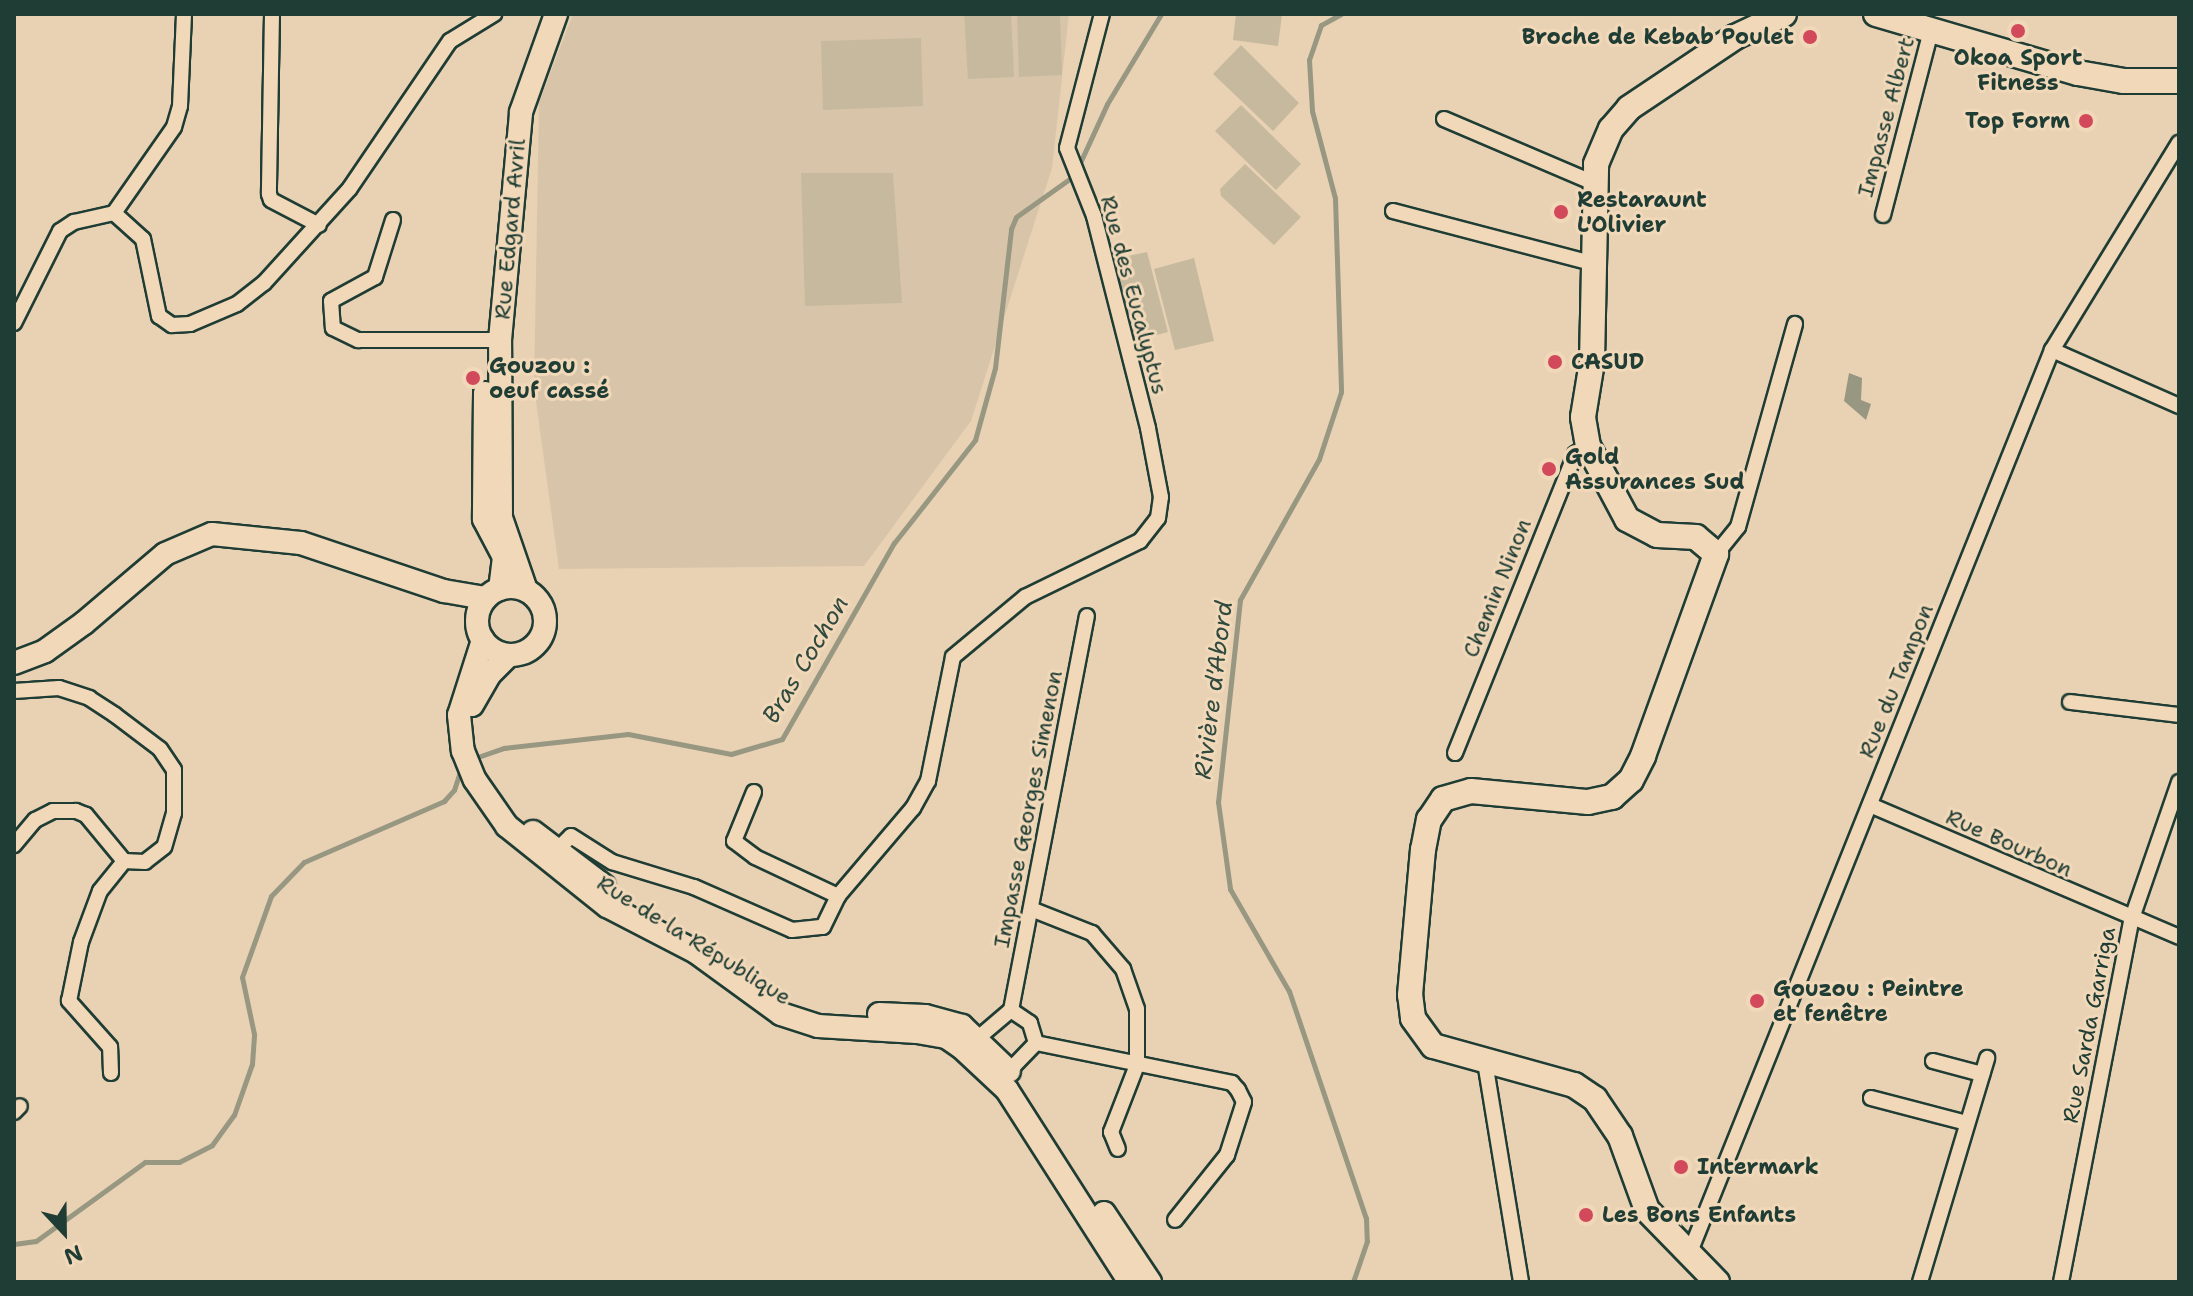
<!DOCTYPE html>
<html>
<head>
<meta charset="utf-8">
<style>
  body { margin:0 }
  #map { position:relative; width:2193px; height:1296px; overflow:hidden; background:#e9d2b4; font-family:"Shantell Sans",sans-serif }
  div>[style] { position:absolute }
  [style*='--x'] { left:calc(var(--x)*1px); top:calc(var(--y)*1px); width:calc(var(--w)*1px); rotate:calc(var(--a)*1deg) }
  .built>* { inset:0; background:#d8c5a9 }
  .green>* { inset:0; background:#c7b99e }
  .water>* { inset:0; background:#989781 }
  .stream>* { height:5px; margin:-2.5px; padding:0 2.5px; transform-origin:2.5px; border-radius:2.5px; background:#989781 }
  .roads { filter:drop-shadow(2px 0 #1f3d34) drop-shadow(-2px 0 #1f3d34) drop-shadow(0 2px #1f3d34) drop-shadow(0 -2px #1f3d34) }
  .street>* { height:14px; margin:-7px; padding:0 7px; transform-origin:7px; border-radius:7px; background:#f1d8b9 }
  .secondary>* { height:22px; margin:-11px; padding:0 11px; transform-origin:11px; border-radius:11px; background:#f1d8b9 }
  .secondary>.ring { margin:-11px; padding:0; box-sizing:content-box; background:none; border:22px solid #f1d8b9; border-radius:50% }
  .primary>* { height:24px; margin:-12px; padding:0 12px; transform-origin:12px; border-radius:12px; background:#f1d8b9 }
  .dots>* { width:22px; height:22px; translate:-50% -50%; box-sizing:border-box; border:4px solid #f1d8b9; border-radius:50% }
  span { translate:-50% -50%; white-space:nowrap; text-align:center; line-height:1.15; -webkit-text-stroke:6px #f1d8b9; paint-order:stroke }
  .poi-label { font-size:22px; color:#1f3d34; font-weight:700 }
  .right { translate:-100% -50%; text-align:right }
  .left { translate:0 -50%; text-align:left }
  .street-label { font-size:22px; color:#1f3d34 }
  .water-label { font-size:24px; color:#314a40; font-style:italic }
  .frame { position:absolute; inset:0; border:16px solid #1f3d34; pointer-events:none }
  .north { position:absolute; left:24px; top:1192px; width:80px; height:80px; -webkit-text-stroke:6px #f1d8b9; paint-order:stroke; rotate:158deg; font-size:22px; font-weight:700; line-height:32px; text-align:center; color:#1f3d34 }
  .north::after { content:''; display:block; margin:auto; width:28px; height:36px; background:#1f3d34; clip-path:polygon(50% 0,100% 100%,50% 72%,0 100%) }
</style>
</head>
<body>
<div id="map">
  <div class="built">
    <div style="clip-path:polygon(573px 14px,1069px 14px,1052px 168px,971px 421px,864px 566px,559px 569px,534px 387px,539px 102px)"></div>
  </div>
  <div class="green">
    <div style="clip-path:polygon(964px 14px,1011px 14px,1014px 77px,968px 79px)"></div>
    <div style="clip-path:polygon(1017px 14px,1060px 14px,1062px 75px,1019px 77px)"></div>
    <div style="clip-path:polygon(1236px 14px,1282px 14px,1278px 46px,1233px 40px)"></div>
    <div style="clip-path:polygon(921px 38px,923px 106px,823px 110px,821px 41px)"></div>
    <div style="clip-path:polygon(1241px 45px,1299px 103px,1273px 131px,1213px 74px)"></div>
    <div style="clip-path:polygon(1241px 105px,1301px 164px,1276px 190px,1215px 131px)"></div>
    <div style="clip-path:polygon(1245px 164px,1301px 217px,1274px 245px,1221px 196px,1220px 189px)"></div>
    <div style="clip-path:polygon(801px 173px,893px 173px,902px 303px,805px 306px)"></div>
    <div style="clip-path:polygon(1147px 252px,1168px 332px,1131px 342px,1110px 260px)"></div>
    <div style="clip-path:polygon(1194px 258px,1214px 341px,1175px 350px,1154px 269px)"></div>
  </div>
  <div class="water">
    <div style="clip-path:polygon(1849px 373px,1862px 378px,1861px 400px,1871px 404px,1866px 420px,1844px 401px)"></div>
  </div>
  <div class="stream">
    <div style="--x:1341;--y:14;--w:23;--a:151"></div>
    <div style="--x:1321;--y:25;--w:37;--a:109"></div>
    <div style="--x:1309;--y:60;--w:51;--a:86.6"></div>
    <div style="--x:1312;--y:111;--w:90;--a:75.2"></div>
    <div style="--x:1335;--y:198;--w:194;--a:88.2"></div>
    <div style="--x:1341;--y:392;--w:71;--a:108.2"></div>
    <div style="--x:1319;--y:459;--w:162;--a:119.3"></div>
    <div style="--x:1240;--y:600;--w:203;--a:96.2"></div>
    <div style="--x:1218;--y:802;--w:88;--a:82.1"></div>
    <div style="--x:1230;--y:889;--w:118;--a:60"></div>
    <div style="--x:1289;--y:991;--w:240;--a:71.3"></div>
    <div style="--x:1366;--y:1218;--w:23;--a:88"></div>
    <div style="--x:1367;--y:1241;--w:43;--a:108.9"></div>
    <div style="--x:1079;--y:165;--w:67;--a:-65.3"></div>
    <div style="--x:1107;--y:104;--w:105;--a:-59"></div>
    <div style="--x:472;--y:759;--w:34;--a:-19"></div>
    <div style="--x:504;--y:748;--w:125;--a:-6.4"></div>
    <div style="--x:628;--y:734;--w:105;--a:11"></div>
    <div style="--x:731;--y:754;--w:53;--a:-16.4"></div>
    <div style="--x:782;--y:739;--w:226;--a:-60.3"></div>
    <div style="--x:894;--y:543;--w:131;--a:-51.8"></div>
    <div style="--x:975;--y:440;--w:75;--a:-74.5"></div>
    <div style="--x:995;--y:368;--w:140;--a:-83.4"></div>
    <div style="--x:1011;--y:229;--w:13;--a:-67"></div>
    <div style="--x:1016;--y:217;--w:72;--a:-35.4"></div>
    <div style="--x:14;--y:1244;--w:22;--a:-8"></div>
    <div style="--x:36;--y:1241;--w:135;--a:-35.9"></div>
    <div style="--x:145;--y:1162;--w:34;--a:0"></div>
    <div style="--x:179;--y:1162;--w:37;--a:-27"></div>
    <div style="--x:212;--y:1145;--w:37;--a:-54"></div>
    <div style="--x:234;--y:1115;--w:54;--a:-70.6"></div>
    <div style="--x:252;--y:1064;--w:30;--a:-86"></div>
    <div style="--x:254;--y:1034;--w:58;--a:-101.9"></div>
    <div style="--x:242;--y:977;--w:86;--a:-70.3"></div>
    <div style="--x:271;--y:896;--w:47;--a:-45.9"></div>
    <div style="--x:304;--y:862;--w:153;--a:-23.5"></div>
    <div style="--x:444;--y:801;--w:15;--a:-48"></div>
    <div style="--x:454;--y:790;--w:25;--a:-72"></div>
  </div>
  <div class="roads">
    <div class="street">
      <div style="--x:272;--y:14;--w:180;--a:91"></div>
      <div style="--x:269;--y:194;--w:6;--a:72"></div>
      <div style="--x:271;--y:200;--w:54;--a:27.5"></div>
      <div style="--x:1444;--y:119;--w:163;--a:23.1"></div>
      <div style="--x:1393;--y:211;--w:209;--a:14.7"></div>
      <div style="--x:114;--y:213;--w:105;--a:-55.1"></div>
      <div style="--x:174;--y:127;--w:22;--a:-74"></div>
      <div style="--x:180;--y:106;--w:92;--a:-87.5"></div>
      <div style="--x:1883;--y:215;--w:190;--a:-75.4"></div>
      <div style="--x:393;--y:220;--w:60;--a:107.5"></div>
      <div style="--x:375;--y:277;--w:50;--a:151.4"></div>
      <div style="--x:331;--y:301;--w:27;--a:86"></div>
      <div style="--x:333;--y:328;--w:28;--a:26"></div>
      <div style="--x:358;--y:340;--w:142;--a:0"></div>
      <div style="--x:14;--y:323;--w:103;--a:-63.4"></div>
      <div style="--x:60;--y:231;--w:17;--a:-33"></div>
      <div style="--x:74;--y:222;--w:41;--a:-12.7"></div>
      <div style="--x:114;--y:213;--w:39;--a:42"></div>
      <div style="--x:143;--y:239;--w:79;--a:78.3"></div>
      <div style="--x:159;--y:316;--w:16;--a:35"></div>
      <div style="--x:172;--y:325;--w:18;--a:-3"></div>
      <div style="--x:190;--y:324;--w:51;--a:-23.1"></div>
      <div style="--x:237;--y:304;--w:34;--a:-38"></div>
      <div style="--x:264;--y:283;--w:128;--a:-47.8"></div>
      <div style="--x:350;--y:188;--w:178;--a:-55.8"></div>
      <div style="--x:450;--y:41;--w:52;--a:-31.5"></div>
      <div style="--x:2052;--y:350;--w:139;--a:23.8"></div>
      <div style="--x:1716;--y:554;--w:35;--a:-51"></div>
      <div style="--x:1738;--y:527;--w:211;--a:-74.3"></div>
      <div style="--x:14;--y:691;--w:45;--a:-3.8"></div>
      <div style="--x:59;--y:688;--w:32;--a:18"></div>
      <div style="--x:89;--y:698;--w:31;--a:33"></div>
      <div style="--x:115;--y:715;--w:56;--a:37.1"></div>
      <div style="--x:160;--y:749;--w:25;--a:56"></div>
      <div style="--x:174;--y:770;--w:43;--a:90"></div>
      <div style="--x:174;--y:813;--w:35;--a:106"></div>
      <div style="--x:164;--y:847;--w:24;--a:142"></div>
      <div style="--x:145;--y:862;--w:21;--a:-177"></div>
      <div style="--x:124;--y:861;--w:60;--a:-129.6"></div>
      <div style="--x:86;--y:815;--w:11;--a:-158"></div>
      <div style="--x:76;--y:811;--w:23;--a:180"></div>
      <div style="--x:53;--y:811;--w:20;--a:153"></div>
      <div style="--x:35;--y:820;--w:33;--a:130"></div>
      <div style="--x:2070;--y:702;--w:110;--a:6.8"></div>
      <div style="--x:1455;--y:753;--w:322;--a:-68.1"></div>
      <div style="--x:1575;--y:454;--w:15;--a:-32"></div>
      <div style="--x:754;--y:792;--w:53;--a:112.2"></div>
      <div style="--x:734;--y:841;--w:26;--a:37"></div>
      <div style="--x:755;--y:857;--w:92;--a:25.2"></div>
      <div style="--x:1870;--y:805;--w:336;--a:23.1"></div>
      <div style="--x:553;--y:854;--w:25;--a:-45"></div>
      <div style="--x:571;--y:836;--w:49;--a:32.4"></div>
      <div style="--x:612;--y:862;--w:86;--a:17"></div>
      <div style="--x:694;--y:887;--w:107;--a:23.7"></div>
      <div style="--x:792;--y:930;--w:31;--a:-6"></div>
      <div style="--x:823;--y:927;--w:34;--a:-64"></div>
      <div style="--x:838;--y:896;--w:116;--a:-49.6"></div>
      <div style="--x:913;--y:808;--w:31;--a:-61"></div>
      <div style="--x:928;--y:781;--w:126;--a:-78.6"></div>
      <div style="--x:953;--y:657;--w:94;--a:-39.8"></div>
      <div style="--x:1025;--y:597;--w:128;--a:-26"></div>
      <div style="--x:1140;--y:541;--w:29;--a:-52"></div>
      <div style="--x:1158;--y:518;--w:21;--a:-82"></div>
      <div style="--x:1161;--y:497;--w:70;--a:-100.7"></div>
      <div style="--x:1148;--y:428;--w:219;--a:-104.3"></div>
      <div style="--x:1094;--y:216;--w:73;--a:-111.7"></div>
      <div style="--x:1067;--y:148;--w:138;--a:-75.4"></div>
      <div style="--x:1031;--y:909;--w:66;--a:21.5"></div>
      <div style="--x:1092;--y:933;--w:48;--a:49.3"></div>
      <div style="--x:1123;--y:969;--w:42;--a:70.7"></div>
      <div style="--x:1137;--y:1009;--w:56;--a:90"></div>
      <div style="--x:1137;--y:1065;--w:72;--a:111.2"></div>
      <div style="--x:1111;--y:1132;--w:18;--a:68"></div>
      <div style="--x:1011;--y:1010;--w:401;--a:-79.1"></div>
      <div style="--x:1036;--y:1043;--w:200;--a:11.5"></div>
      <div style="--x:1232;--y:1083;--w:9;--a:49"></div>
      <div style="--x:1238;--y:1090;--w:13;--a:63"></div>
      <div style="--x:1244;--y:1102;--w:56;--a:107.8"></div>
      <div style="--x:1227;--y:1155;--w:83;--a:128.7"></div>
      <div style="--x:977;--y:1046;--w:8;--a:-83"></div>
      <div style="--x:978;--y:1038;--w:43;--a:-40.3"></div>
      <div style="--x:1933;--y:1061;--w:51;--a:14.9"></div>
      <div style="--x:1485;--y:1062;--w:223;--a:80.7"></div>
      <div style="--x:1001;--y:1072;--w:8;--a:-7"></div>
      <div style="--x:1009;--y:1071;--w:39;--a:-46"></div>
      <div style="--x:1036;--y:1043;--w:21;--a:-107"></div>
      <div style="--x:1030;--y:1023;--w:23;--a:-146"></div>
      <div style="--x:111;--y:1073;--w:26;--a:-92"></div>
      <div style="--x:110;--y:1047;--w:62;--a:-131.7"></div>
      <div style="--x:69;--y:1001;--w:60;--a:-78.5"></div>
      <div style="--x:81;--y:942;--w:54;--a:-69.6"></div>
      <div style="--x:100;--y:891;--w:38;--a:-51"></div>
      <div style="--x:1871;--y:1098;--w:99;--a:14.6"></div>
      <div style="--x:14;--y:1112;--w:8;--a:-45"></div>
      <div style="--x:1690;--y:1252;--w:972;--a:-68.13"></div>
      <div style="--x:2052;--y:350;--w:243;--a:-58.5"></div>
      <div style="--x:1920;--y:1282;--w:234;--a:-73.3"></div>
      <div style="--x:2061;--y:1282;--w:371;--a:-79"></div>
      <div style="--x:2132;--y:918;--w:144;--a:-70.9"></div>
    </div>
    <div class="secondary">
      <div style="--x:485;--y:393;--w:126;--a:90.5"></div>
      <div style="--x:484;--y:519;--w:43;--a:62.2"></div>
      <div style="--x:504;--y:557;--w:32;--a:97"></div>
      <div class="ring" style="left:477px;top:587px;width:46px;height:46px"></div>
      <div style="--x:526;--y:590;--w:76;--a:-109.1"></div>
      <div style="--x:501;--y:518;--w:178;--a:-90.3"></div>
      <div style="--x:500;--y:340;--w:229;--a:-84.7"></div>
      <div style="--x:521;--y:112;--w:104;--a:-70.3"></div>
      <div style="--x:483;--y:640;--w:79;--a:107.7"></div>
      <div style="--x:459;--y:715;--w:36;--a:84"></div>
      <div style="--x:463;--y:751;--w:31;--a:68"></div>
      <div style="--x:475;--y:780;--w:56;--a:55.2"></div>
      <div style="--x:507;--y:826;--w:128;--a:38.7"></div>
      <div style="--x:607;--y:906;--w:100;--a:27.3"></div>
      <div style="--x:696;--y:952;--w:105;--a:36.1"></div>
      <div style="--x:781;--y:1014;--w:39;--a:18"></div>
      <div style="--x:818;--y:1026;--w:99;--a:3.5"></div>
      <div style="--x:917;--y:1032;--w:29;--a:10"></div>
      <div style="--x:946;--y:1037;--w:18;--a:34"></div>
      <div style="--x:961;--y:1047;--w:63;--a:43.1"></div>
      <div style="--x:1007;--y:1090;--w:228;--a:57.4"></div>
      <div style="--x:14;--y:663;--w:33;--a:-21"></div>
      <div style="--x:45;--y:651;--w:48;--a:-35.7"></div>
      <div style="--x:84;--y:623;--w:106;--a:-40.4"></div>
      <div style="--x:165;--y:554;--w:51;--a:-23.1"></div>
      <div style="--x:212;--y:534;--w:89;--a:5.8"></div>
      <div style="--x:301;--y:543;--w:151;--a:18.6"></div>
      <div style="--x:444;--y:591;--w:42;--a:9.7"></div>
      <div style="--x:472;--y:705;--w:34;--a:-60"></div>
      <div style="--x:489;--y:675;--w:28;--a:-45"></div>
      <div style="--x:533;--y:832;--w:89;--a:37.3"></div>
      <div style="--x:879;--y:1014;--w:46;--a:2.5"></div>
      <div style="--x:925;--y:1016;--w:38;--a:15"></div>
      <div style="--x:962;--y:1026;--w:65;--a:43.8"></div>
      <div style="--x:1104;--y:1213;--w:83;--a:56.3"></div>
    </div>
    <div class="primary">
      <div style="--x:1876;--y:14;--w:210;--a:16.3"></div>
      <div style="--x:2078;--y:73;--w:47;--a:9.9"></div>
      <div style="--x:2124;--y:81;--w:55;--a:0"></div>
      <div style="--x:1717;--y:1282;--w:100;--a:-134.2"></div>
      <div style="--x:1647;--y:1210;--w:79;--a:-110"></div>
      <div style="--x:1620;--y:1136;--w:45;--a:-124"></div>
      <div style="--x:1595;--y:1099;--w:25;--a:-146"></div>
      <div style="--x:1574;--y:1085;--w:146;--a:-164.5"></div>
      <div style="--x:1433;--y:1046;--w:34;--a:-126"></div>
      <div style="--x:1413;--y:1018;--w:23;--a:-97"></div>
      <div style="--x:1410;--y:995;--w:146;--a:-84.9"></div>
      <div style="--x:1423;--y:850;--w:31;--a:-79"></div>
      <div style="--x:1429;--y:820;--w:25;--a:-56"></div>
      <div style="--x:1443;--y:799;--w:29;--a:-16"></div>
      <div style="--x:1471;--y:791;--w:118;--a:5.4"></div>
      <div style="--x:1588;--y:802;--w:25;--a:-12"></div>
      <div style="--x:1612;--y:797;--w:25;--a:-42"></div>
      <div style="--x:1631;--y:780;--w:27;--a:-63"></div>
      <div style="--x:1643;--y:756;--w:215;--a:-70.1"></div>
      <div style="--x:1716;--y:554;--w:26;--a:-140"></div>
      <div style="--x:1696;--y:537;--w:39;--a:-177"></div>
      <div style="--x:1657;--y:535;--w:34;--a:-152"></div>
      <div style="--x:1627;--y:519;--w:83;--a:-118.1"></div>
      <div style="--x:1588;--y:446;--w:29;--a:-100"></div>
      <div style="--x:1583;--y:417;--w:56;--a:-80.7"></div>
      <div style="--x:1592;--y:362;--w:198;--a:-88.8"></div>
      <div style="--x:1596;--y:164;--w:38;--a:-67"></div>
      <div style="--x:1611;--y:129;--w:28;--a:-49"></div>
      <div style="--x:1629;--y:108;--w:128;--a:-33.8"></div>
      <div style="--x:1735;--y:37;--w:54;--a:-25.1"></div>
    </div>
  </div>
  <div class="dots">
    <div style="left:2018px;top:31px;background:#d1495b"></div>
    <div style="left:1810px;top:37px;background:#d1495b"></div>
    <div style="left:2086px;top:121px;background:#d1495b"></div>
    <div style="left:1561px;top:212px;background:#d1495b"></div>
    <div style="left:1555px;top:362px;background:#d1495b"></div>
    <div style="left:473px;top:378px;background:#d1495b"></div>
    <div style="left:1549px;top:469px;background:#d1495b"></div>
    <div style="left:1757px;top:1001px;background:#d1495b"></div>
    <div style="left:1681px;top:1167px;background:#d1495b"></div>
    <div style="left:1586px;top:1215px;background:#d1495b"></div>
  </div>
  <div class="poi-label">
    <span class="right" style="left:1794px;top:37px">Broche de Kebab Poulet</span>
    <span style="left:2018px;top:70px">Okoa Sport<br>Fitness</span>
    <span class="right" style="left:2070px;top:121px">Top Form</span>
    <span class="left" style="left:1577px;top:212px">Restaraunt<br>L'Olivier</span>
    <span class="left" style="left:1571px;top:362px">CASUD</span>
    <span class="left" style="left:489px;top:378px">Gouzou :<br>oeuf cassé</span>
    <span class="left" style="left:1565px;top:469px">Gold<br>Assurances Sud</span>
    <span class="left" style="left:1773px;top:1001px">Gouzou : Peintre<br>et fenêtre</span>
    <span class="left" style="left:1697px;top:1167px">Intermark</span>
    <span class="left" style="left:1602px;top:1215px">Les Bons Enfants</span>
  </div>
  <div class="street-label">
    <span style="left:1886px;top:117px;rotate:-75deg">Impasse Albert</span>
    <span style="left:510px;top:229px;rotate:-85deg">Rue Edgard Avril</span>
    <span style="left:1134px;top:295px;rotate:75deg">Rue des Eucalyptus</span>
    <span style="left:1497px;top:588px;rotate:-68deg">Chemin Ninon</span>
    <span style="left:1896px;top:681px;rotate:-68deg">Rue du Tampon</span>
    <span style="left:1028px;top:809px;rotate:-79deg">Impasse Georges Simenon</span>
    <span style="left:2009px;top:843px;rotate:24deg">Rue Bourbon</span>
    <span style="left:694px;top:940px;rotate:32deg">Rue de la République</span>
    <span style="left:2089px;top:1025px;rotate:-79deg">Rue Sarda Garriga</span>
  </div>
  <div class="water-label">
    <span style="left:806px;top:660px;rotate:-59deg">Bras Cochon</span>
    <span style="left:1214px;top:690px;rotate:-83deg">Rivière d'Abord</span>
  </div>
  <div class="frame"></div>
  <div class="north">N</div>
</div>
</body>
</html>
